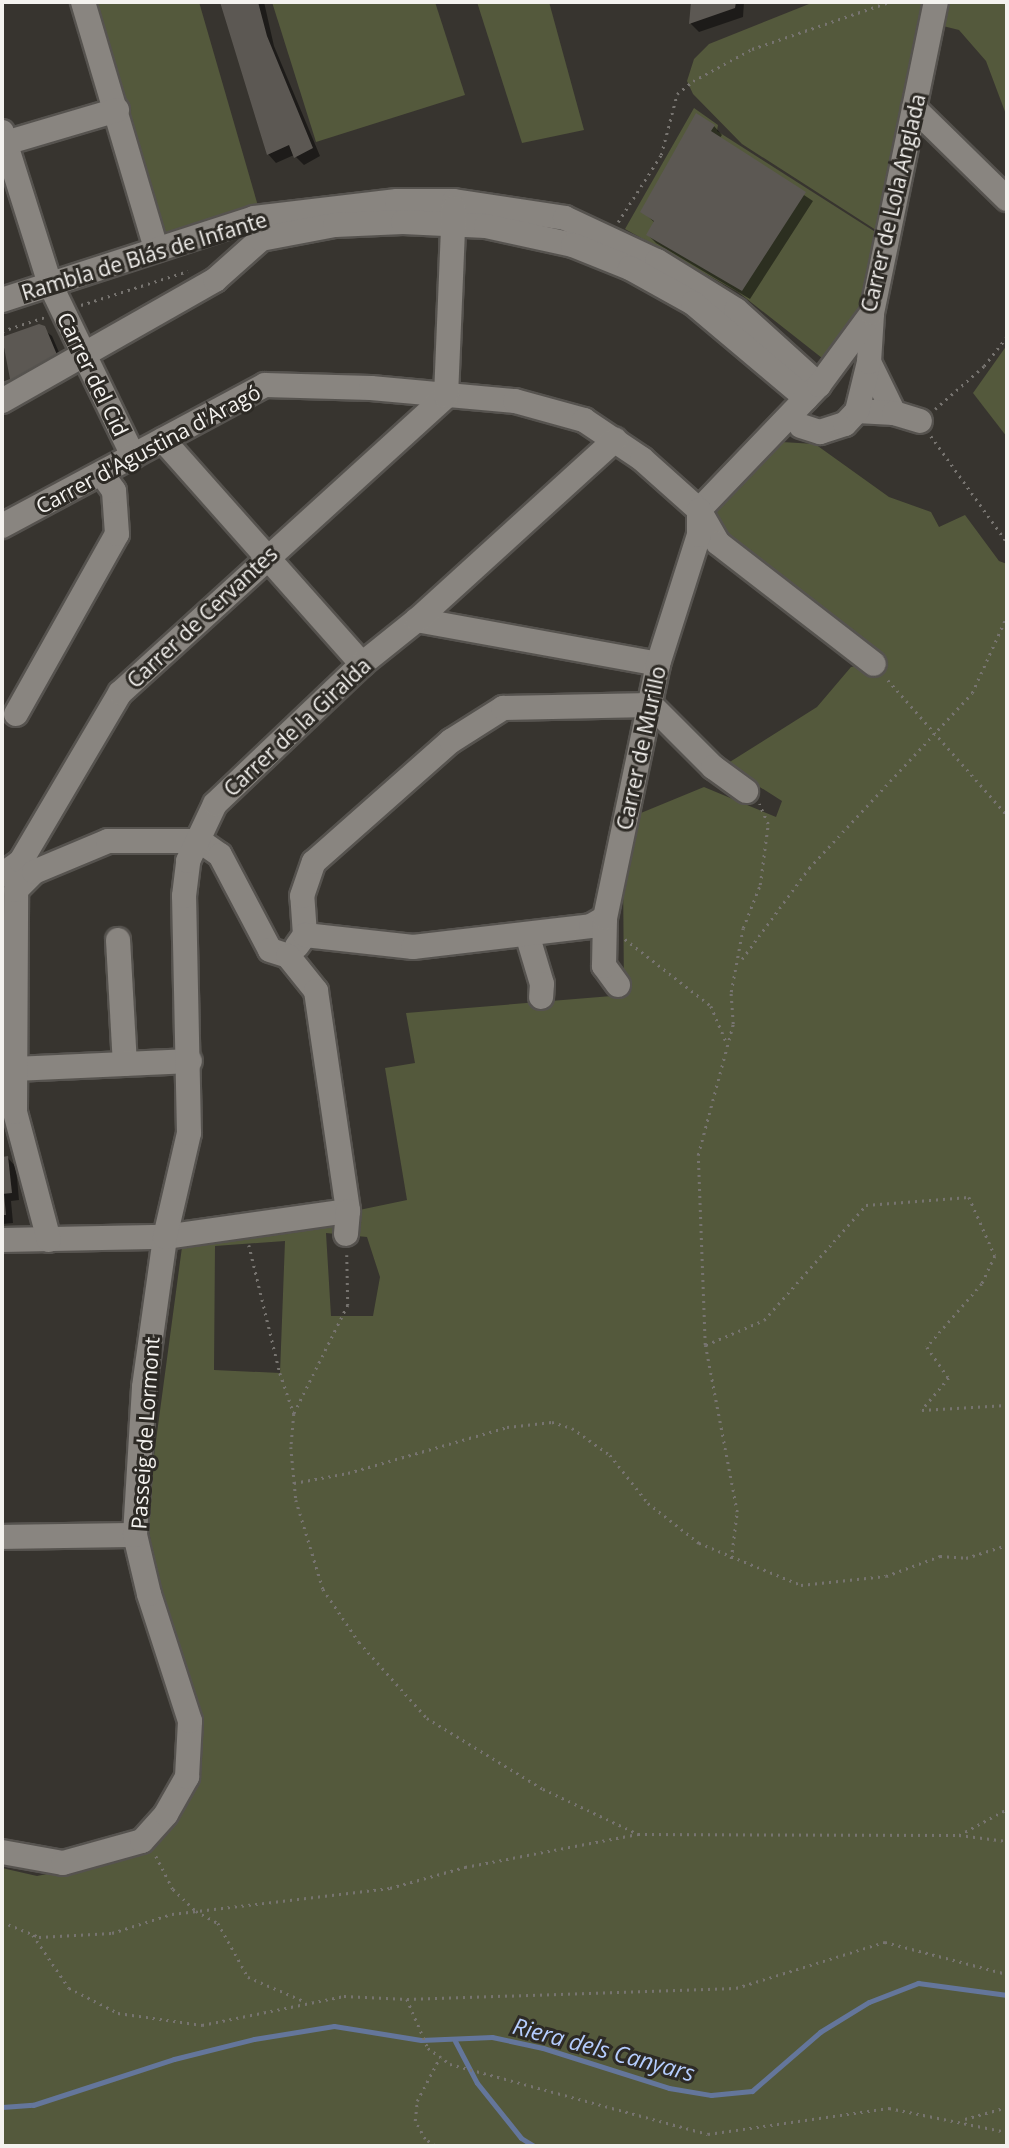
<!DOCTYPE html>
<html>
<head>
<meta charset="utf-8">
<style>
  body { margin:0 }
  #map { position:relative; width:1009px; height:2148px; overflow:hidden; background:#37342f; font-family:"Open Sans",sans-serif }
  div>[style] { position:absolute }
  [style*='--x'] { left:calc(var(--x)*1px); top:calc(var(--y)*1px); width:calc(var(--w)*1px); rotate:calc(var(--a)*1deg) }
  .green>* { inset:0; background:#54593c }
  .shadow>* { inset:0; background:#0007 }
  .stream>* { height:5px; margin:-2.5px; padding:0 2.5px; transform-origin:2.5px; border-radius:2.5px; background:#64769b }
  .building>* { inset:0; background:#5c5853 }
  .path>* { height:2.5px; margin-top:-1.25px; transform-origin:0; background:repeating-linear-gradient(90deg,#777470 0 2px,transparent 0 7px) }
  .roads { filter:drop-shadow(2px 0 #56534f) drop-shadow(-2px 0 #56534f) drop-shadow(0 2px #56534f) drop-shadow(0 -2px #56534f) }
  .minor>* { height:24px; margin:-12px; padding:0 12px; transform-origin:12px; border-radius:12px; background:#898580 }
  span { translate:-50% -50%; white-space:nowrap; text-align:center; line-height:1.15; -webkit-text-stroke:6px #2d2a25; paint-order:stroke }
  .street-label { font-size:21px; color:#f4f2ef }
  .water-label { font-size:23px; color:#b5cdfe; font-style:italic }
  .frame { position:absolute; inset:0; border:4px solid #f4f2ef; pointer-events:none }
</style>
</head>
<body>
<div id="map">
  <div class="green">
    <div style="clip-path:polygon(94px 2px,199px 2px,258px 206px,163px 237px)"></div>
    <div style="clip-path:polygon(272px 2px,435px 2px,465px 95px,316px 142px)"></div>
    <div style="clip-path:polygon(477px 2px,549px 2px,584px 130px,522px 143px)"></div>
    <div style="clip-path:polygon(814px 2px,1007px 2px,1007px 117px,986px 61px,959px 30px,943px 26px,879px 232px,742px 144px,693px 94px,687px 81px,694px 59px,709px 44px)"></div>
    <div style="clip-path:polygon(694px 108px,718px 125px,717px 131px,877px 233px,864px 310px,822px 358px,738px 292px,625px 229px)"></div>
    <div style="clip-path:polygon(1007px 345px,1007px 437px,973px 393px)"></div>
    <div style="clip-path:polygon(evenodd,765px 441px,815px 444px,889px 497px,931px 512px,939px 527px,965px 515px,999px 561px,1007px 564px,1007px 2146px,2px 2146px,2px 1868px,37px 1876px,111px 1861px,195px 1782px,146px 1515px,182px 1247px,407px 1200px,385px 1068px,415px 1063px,406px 1013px,624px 995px,623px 871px,636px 815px,704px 787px,776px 817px,782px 801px,725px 765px,817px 707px,851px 667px,884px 660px,746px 557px,709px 512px,765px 441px,326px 1233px,367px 1237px,380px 1277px,373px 1316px,331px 1316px,326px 1233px,765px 441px,285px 1241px,280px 1373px,214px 1370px,215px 1246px,285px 1241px)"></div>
  </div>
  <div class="shadow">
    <div style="clip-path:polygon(221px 2px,264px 2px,274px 46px,320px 156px,304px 165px,294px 155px,276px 163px,268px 154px)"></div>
    <div style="clip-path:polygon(692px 2px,744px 2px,743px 17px,699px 32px,691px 24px)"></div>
    <div style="clip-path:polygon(714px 126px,722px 135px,719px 139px,813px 201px,750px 299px,656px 243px,648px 235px,655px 223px,643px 212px)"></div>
    <div style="clip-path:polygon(39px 326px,52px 336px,67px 371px,2px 406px,2px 384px,12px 380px,2px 339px)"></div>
    <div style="clip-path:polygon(8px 1158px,16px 1167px,19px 1200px,11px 1201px,13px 1223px,2px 1224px,2px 1159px)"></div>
  </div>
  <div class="stream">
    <div style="--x:455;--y:2041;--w:47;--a:62.4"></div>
    <div style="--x:477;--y:2083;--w:70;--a:51.3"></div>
    <div style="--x:521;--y:2138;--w:15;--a:32"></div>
    <div style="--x:2;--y:2107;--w:31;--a:-4"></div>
    <div style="--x:33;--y:2105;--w:148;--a:-18.1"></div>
    <div style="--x:174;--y:2059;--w:82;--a:-14"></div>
    <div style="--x:254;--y:2039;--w:81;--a:-9.2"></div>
    <div style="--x:334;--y:2026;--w:88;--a:9.1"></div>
    <div style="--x:421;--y:2040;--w:71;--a:-2.4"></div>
    <div style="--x:492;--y:2037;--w:52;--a:12.2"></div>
    <div style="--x:543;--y:2048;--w:132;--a:17.6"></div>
    <div style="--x:669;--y:2088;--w:43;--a:9.5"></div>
    <div style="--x:711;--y:2095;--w:41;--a:-5.6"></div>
    <div style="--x:752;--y:2091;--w:90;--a:-40.9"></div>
    <div style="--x:820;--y:2032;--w:57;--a:-31.5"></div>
    <div style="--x:869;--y:2002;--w:53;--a:-21.2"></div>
    <div style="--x:918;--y:1983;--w:90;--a:7.7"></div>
  </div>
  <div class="building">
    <div style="clip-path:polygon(220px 2px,258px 2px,267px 36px,313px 148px,294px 158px,289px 145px,267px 155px)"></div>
    <div style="clip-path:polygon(691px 2px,736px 2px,735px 8px,689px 24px)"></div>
    <div style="clip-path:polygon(696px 113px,715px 125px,711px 131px,806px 192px,742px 291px,646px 235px,654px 221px,640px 212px)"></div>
    <div style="clip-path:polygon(39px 324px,45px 326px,60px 362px,2px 393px,2px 382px,10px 379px,2px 337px)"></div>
    <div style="clip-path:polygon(8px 1156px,12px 1193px,2px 1194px,2px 1157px)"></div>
    <div style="clip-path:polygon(4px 1194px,6px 1215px,2px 1215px,2px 1195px)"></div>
  </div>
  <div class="path">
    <div style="--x:618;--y:222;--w:80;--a:-57.3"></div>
    <div style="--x:661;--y:155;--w:63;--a:-75.3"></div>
    <div style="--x:677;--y:94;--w:21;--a:-39"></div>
    <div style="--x:693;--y:81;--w:67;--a:-28.5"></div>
    <div style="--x:752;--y:49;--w:145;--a:-18.9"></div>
    <div style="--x:81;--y:305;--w:112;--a:-17.6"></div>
    <div style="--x:2;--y:331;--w:45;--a:-18"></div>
    <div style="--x:935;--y:409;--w:65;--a:-41.3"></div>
    <div style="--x:984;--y:366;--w:37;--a:-52"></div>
    <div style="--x:931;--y:436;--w:130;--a:54.4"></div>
    <div style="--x:888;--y:680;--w:180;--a:48.6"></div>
    <div style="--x:625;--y:939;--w:109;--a:37.9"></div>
    <div style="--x:711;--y:1006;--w:38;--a:67"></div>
    <div style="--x:742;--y:959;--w:113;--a:-53.6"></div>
    <div style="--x:809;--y:868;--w:239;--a:-47"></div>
    <div style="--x:972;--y:693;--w:85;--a:-65.6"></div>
    <div style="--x:249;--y:1245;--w:132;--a:76.4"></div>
    <div style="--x:280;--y:1373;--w:43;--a:71.1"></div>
    <div style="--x:347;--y:1255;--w:50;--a:88.9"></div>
    <div style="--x:348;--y:1305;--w:122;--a:116.4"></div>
    <div style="--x:294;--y:1414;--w:33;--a:95"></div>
    <div style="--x:291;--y:1447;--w:53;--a:84.6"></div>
    <div style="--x:296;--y:1500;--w:93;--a:73.1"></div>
    <div style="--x:323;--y:1589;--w:64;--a:55.8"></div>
    <div style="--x:359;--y:1642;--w:102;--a:48.2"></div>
    <div style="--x:427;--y:1718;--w:136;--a:31.5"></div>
    <div style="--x:543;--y:1789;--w:105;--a:25.3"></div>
    <div style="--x:638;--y:1834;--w:321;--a:0.2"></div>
    <div style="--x:959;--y:1835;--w:48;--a:7.1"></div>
    <div style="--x:706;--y:1345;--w:63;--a:-23.3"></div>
    <div style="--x:764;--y:1320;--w:154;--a:-48.4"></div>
    <div style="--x:866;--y:1205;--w:103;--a:-4.4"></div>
    <div style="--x:969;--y:1197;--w:64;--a:66.2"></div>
    <div style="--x:995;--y:1256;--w:31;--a:115"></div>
    <div style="--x:982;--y:1284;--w:84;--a:131.1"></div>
    <div style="--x:927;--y:1347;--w:38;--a:55"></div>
    <div style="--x:949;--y:1378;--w:42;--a:130.2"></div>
    <div style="--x:922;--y:1410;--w:85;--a:-3.4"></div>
    <div style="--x:294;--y:1483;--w:55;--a:-10.5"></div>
    <div style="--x:348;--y:1473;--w:166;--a:-16.1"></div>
    <div style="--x:507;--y:1427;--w:45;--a:-6.3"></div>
    <div style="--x:552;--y:1422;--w:21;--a:17"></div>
    <div style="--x:572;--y:1428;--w:47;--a:35.4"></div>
    <div style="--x:610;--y:1455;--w:61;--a:51.6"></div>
    <div style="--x:648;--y:1503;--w:65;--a:38.1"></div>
    <div style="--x:699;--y:1543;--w:110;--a:22.4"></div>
    <div style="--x:801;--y:1585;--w:85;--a:-6"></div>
    <div style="--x:886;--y:1576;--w:58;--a:-20.3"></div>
    <div style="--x:940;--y:1556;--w:26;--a:4"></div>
    <div style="--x:966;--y:1558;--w:43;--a:-17.6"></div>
    <div style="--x:731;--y:1559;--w:47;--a:-82.7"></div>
    <div style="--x:737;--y:1512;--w:170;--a:-100.8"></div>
    <div style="--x:705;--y:1345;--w:190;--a:-92.1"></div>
    <div style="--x:698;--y:1155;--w:136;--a:-75"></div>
    <div style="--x:733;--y:1024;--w:32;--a:-94"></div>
    <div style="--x:731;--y:992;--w:65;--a:-79.4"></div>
    <div style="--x:743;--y:928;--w:46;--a:-68.4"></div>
    <div style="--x:760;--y:885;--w:62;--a:-82.5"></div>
    <div style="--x:768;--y:824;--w:22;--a:-114"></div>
    <div style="--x:959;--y:1835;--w:55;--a:-28.4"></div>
    <div style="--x:156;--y:1856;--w:37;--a:63"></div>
    <div style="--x:173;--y:1889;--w:32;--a:44"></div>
    <div style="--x:196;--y:1911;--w:25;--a:29"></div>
    <div style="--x:218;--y:1923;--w:62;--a:60.9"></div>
    <div style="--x:248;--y:1977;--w:63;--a:23.3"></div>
    <div style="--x:2;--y:1922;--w:40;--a:22"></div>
    <div style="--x:39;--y:1937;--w:73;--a:-3.1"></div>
    <div style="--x:112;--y:1933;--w:63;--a:-17.6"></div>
    <div style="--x:172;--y:1914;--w:220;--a:-6.8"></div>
    <div style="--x:390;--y:1888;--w:78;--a:-15.6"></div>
    <div style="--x:465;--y:1867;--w:176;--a:-10.8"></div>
    <div style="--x:33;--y:1935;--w:64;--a:55.8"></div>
    <div style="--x:69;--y:1988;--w:55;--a:27"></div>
    <div style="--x:118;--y:2013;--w:85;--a:8.1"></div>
    <div style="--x:202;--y:2025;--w:145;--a:-11.5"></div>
    <div style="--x:344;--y:1996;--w:63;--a:2.7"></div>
    <div style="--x:407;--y:1999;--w:329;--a:-1.9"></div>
    <div style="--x:736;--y:1988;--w:156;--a:-17.2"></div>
    <div style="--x:885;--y:1942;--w:126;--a:14.7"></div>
    <div style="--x:407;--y:1999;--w:53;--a:66.8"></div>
    <div style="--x:428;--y:2048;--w:27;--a:36"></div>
    <div style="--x:450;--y:2064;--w:267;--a:15.2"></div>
    <div style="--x:708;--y:2134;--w:183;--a:-8.2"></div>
    <div style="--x:889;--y:2108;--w:120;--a:11.5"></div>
    <div style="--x:965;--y:2119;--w:44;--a:-15.9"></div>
    <div style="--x:435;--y:2146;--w:12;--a:-145"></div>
    <div style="--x:425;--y:2139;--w:21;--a:-119"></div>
    <div style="--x:415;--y:2121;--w:20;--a:-84"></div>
    <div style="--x:417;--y:2101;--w:50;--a:-62.4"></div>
  </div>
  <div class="roads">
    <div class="minor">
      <div style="--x:83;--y:2;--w:258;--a:73.5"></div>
      <div style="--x:914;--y:108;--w:130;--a:44.4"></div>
      <div style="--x:2;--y:132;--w:159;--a:72.5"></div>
      <div style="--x:50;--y:284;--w:191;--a:64.2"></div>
      <div style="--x:2;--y:144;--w:120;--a:-16.5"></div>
      <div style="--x:2;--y:300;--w:265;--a:-18"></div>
      <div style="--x:254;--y:218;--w:144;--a:-6.8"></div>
      <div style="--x:397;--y:201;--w:57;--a:0"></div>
      <div style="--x:454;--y:201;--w:112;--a:8.7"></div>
      <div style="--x:565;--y:218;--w:102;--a:25.1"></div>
      <div style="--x:657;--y:261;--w:93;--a:31.8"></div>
      <div style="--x:736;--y:310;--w:112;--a:42.1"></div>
      <div style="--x:869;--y:362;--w:57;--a:63.9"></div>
      <div style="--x:2;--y:401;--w:245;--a:-29.6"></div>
      <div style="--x:215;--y:280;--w:62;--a:-41.7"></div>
      <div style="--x:261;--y:239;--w:75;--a:-10.7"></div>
      <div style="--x:335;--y:225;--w:68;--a:-2.5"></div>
      <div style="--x:403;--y:222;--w:83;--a:2.8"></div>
      <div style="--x:486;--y:226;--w:89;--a:12.3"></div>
      <div style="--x:573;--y:245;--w:61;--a:22"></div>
      <div style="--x:630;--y:268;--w:72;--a:29.1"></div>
      <div style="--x:693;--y:303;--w:148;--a:40.1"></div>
      <div style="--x:857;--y:411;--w:37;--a:3"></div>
      <div style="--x:894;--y:413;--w:27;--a:17"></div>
      <div style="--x:801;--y:426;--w:20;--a:18"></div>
      <div style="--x:820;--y:432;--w:26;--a:-18"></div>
      <div style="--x:845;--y:424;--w:18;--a:-47"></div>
      <div style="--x:857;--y:411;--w:50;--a:-76.2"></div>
      <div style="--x:869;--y:362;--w:48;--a:-86.4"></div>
      <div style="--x:163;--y:440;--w:300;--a:48.4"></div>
      <div style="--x:699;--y:510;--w:173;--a:-46.2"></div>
      <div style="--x:819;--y:385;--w:89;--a:-53.6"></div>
      <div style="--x:872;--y:313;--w:318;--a:-78.4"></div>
      <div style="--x:2;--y:526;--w:298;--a:-28.2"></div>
      <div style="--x:265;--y:385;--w:106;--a:1.6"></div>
      <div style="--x:371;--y:388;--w:145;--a:5.2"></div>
      <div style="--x:515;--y:401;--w:72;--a:15.4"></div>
      <div style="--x:584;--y:420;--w:70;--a:33.9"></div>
      <div style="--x:642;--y:459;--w:76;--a:41.8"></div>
      <div style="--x:699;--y:510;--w:38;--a:60"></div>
      <div style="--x:718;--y:543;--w:197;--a:37.8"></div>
      <div style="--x:417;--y:620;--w:245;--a:10.3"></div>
      <div style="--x:16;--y:714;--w:206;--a:-60.7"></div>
      <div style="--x:117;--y:534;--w:43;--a:-94"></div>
      <div style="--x:114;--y:491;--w:21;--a:-125"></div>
      <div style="--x:2;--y:875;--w:24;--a:-36"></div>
      <div style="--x:21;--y:861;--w:195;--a:-59.5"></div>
      <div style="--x:120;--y:693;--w:441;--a:-42.3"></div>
      <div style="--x:446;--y:396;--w:188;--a:-87.6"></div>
      <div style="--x:527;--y:934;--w:52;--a:73.3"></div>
      <div style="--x:542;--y:984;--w:13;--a:94"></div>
      <div style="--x:305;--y:935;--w:39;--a:-94"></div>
      <div style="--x:302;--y:896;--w:36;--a:-71"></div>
      <div style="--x:314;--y:862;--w:183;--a:-41.5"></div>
      <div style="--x:451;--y:741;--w:62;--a:-32.4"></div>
      <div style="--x:503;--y:708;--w:148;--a:-1.2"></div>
      <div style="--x:651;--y:705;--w:88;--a:45"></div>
      <div style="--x:713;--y:767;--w:41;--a:36"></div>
      <div style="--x:118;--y:940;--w:124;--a:86.8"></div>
      <div style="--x:297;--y:946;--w:14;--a:-54"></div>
      <div style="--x:305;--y:935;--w:109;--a:6.3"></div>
      <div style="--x:413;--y:947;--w:179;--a:-6.7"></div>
      <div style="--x:591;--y:926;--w:16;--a:-30"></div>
      <div style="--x:618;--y:985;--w:24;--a:-126"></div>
      <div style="--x:604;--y:966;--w:48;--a:-88.8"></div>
      <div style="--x:605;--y:918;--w:259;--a:-78.2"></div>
      <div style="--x:658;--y:664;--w:135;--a:-72.4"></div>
      <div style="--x:699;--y:535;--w:25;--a:-90"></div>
      <div style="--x:15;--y:1069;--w:175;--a:-2.6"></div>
      <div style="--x:2;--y:1240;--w:163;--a:-1.1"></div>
      <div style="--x:165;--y:1237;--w:185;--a:-8.1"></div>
      <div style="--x:49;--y:1240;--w:132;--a:-104.9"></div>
      <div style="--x:15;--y:1112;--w:222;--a:-89.7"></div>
      <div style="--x:16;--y:890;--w:25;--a:-45"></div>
      <div style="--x:34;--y:872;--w:80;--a:-22.7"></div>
      <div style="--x:108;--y:841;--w:92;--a:0"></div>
      <div style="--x:200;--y:841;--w:24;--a:35"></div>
      <div style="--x:220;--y:855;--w:107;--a:62.2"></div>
      <div style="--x:270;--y:950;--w:19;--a:18"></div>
      <div style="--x:288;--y:956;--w:45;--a:51.3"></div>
      <div style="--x:316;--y:991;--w:222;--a:81.7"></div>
      <div style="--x:348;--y:1211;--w:23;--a:95"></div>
      <div style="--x:2;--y:1537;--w:133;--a:-0.9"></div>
      <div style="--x:2;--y:1852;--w:62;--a:10.2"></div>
      <div style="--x:63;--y:1863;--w:82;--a:-15.6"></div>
      <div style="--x:142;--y:1841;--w:36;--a:-48"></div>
      <div style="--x:166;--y:1814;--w:43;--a:-60.4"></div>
      <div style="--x:187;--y:1777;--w:56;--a:-86.9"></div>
      <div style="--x:190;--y:1721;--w:133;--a:-107.9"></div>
      <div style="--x:149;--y:1594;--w:61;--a:-103.3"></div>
      <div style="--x:135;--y:1535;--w:148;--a:-86.5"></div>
      <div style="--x:144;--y:1387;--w:151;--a:-82"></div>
      <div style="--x:165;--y:1237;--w:107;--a:-77"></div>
      <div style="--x:189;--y:1133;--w:237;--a:-91.2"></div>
      <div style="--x:184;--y:896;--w:35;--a:-83"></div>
      <div style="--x:188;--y:861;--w:63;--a:-64.7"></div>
      <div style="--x:215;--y:804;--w:203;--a:-43.6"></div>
      <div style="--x:362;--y:664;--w:70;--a:-38.7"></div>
      <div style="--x:417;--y:620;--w:268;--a:-42.3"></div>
    </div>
  </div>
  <div class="street-label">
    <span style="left:893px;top:203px;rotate:-77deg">Carrer de Lola Anglada</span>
    <span style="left:144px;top:256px;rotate:-17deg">Rambla de Blás de Infante</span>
    <span style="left:93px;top:374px;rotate:64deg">Carrer del Cid</span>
    <span style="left:148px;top:449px;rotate:-28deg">Carrer d'Agustina d'Aragó</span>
    <span style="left:202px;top:617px;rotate:-43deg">Carrer de Cervantes</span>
    <span style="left:297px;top:727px;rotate:-43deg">Carrer de la Giralda</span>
    <span style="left:641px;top:748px;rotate:-78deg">Carrer de Murillo</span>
    <span style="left:145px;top:1433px;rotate:-86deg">Passeig de Lormont</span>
  </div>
  <div class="water-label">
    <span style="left:604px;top:2049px;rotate:15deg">Riera dels Canyars</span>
  </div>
  <div class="frame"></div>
</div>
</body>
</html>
